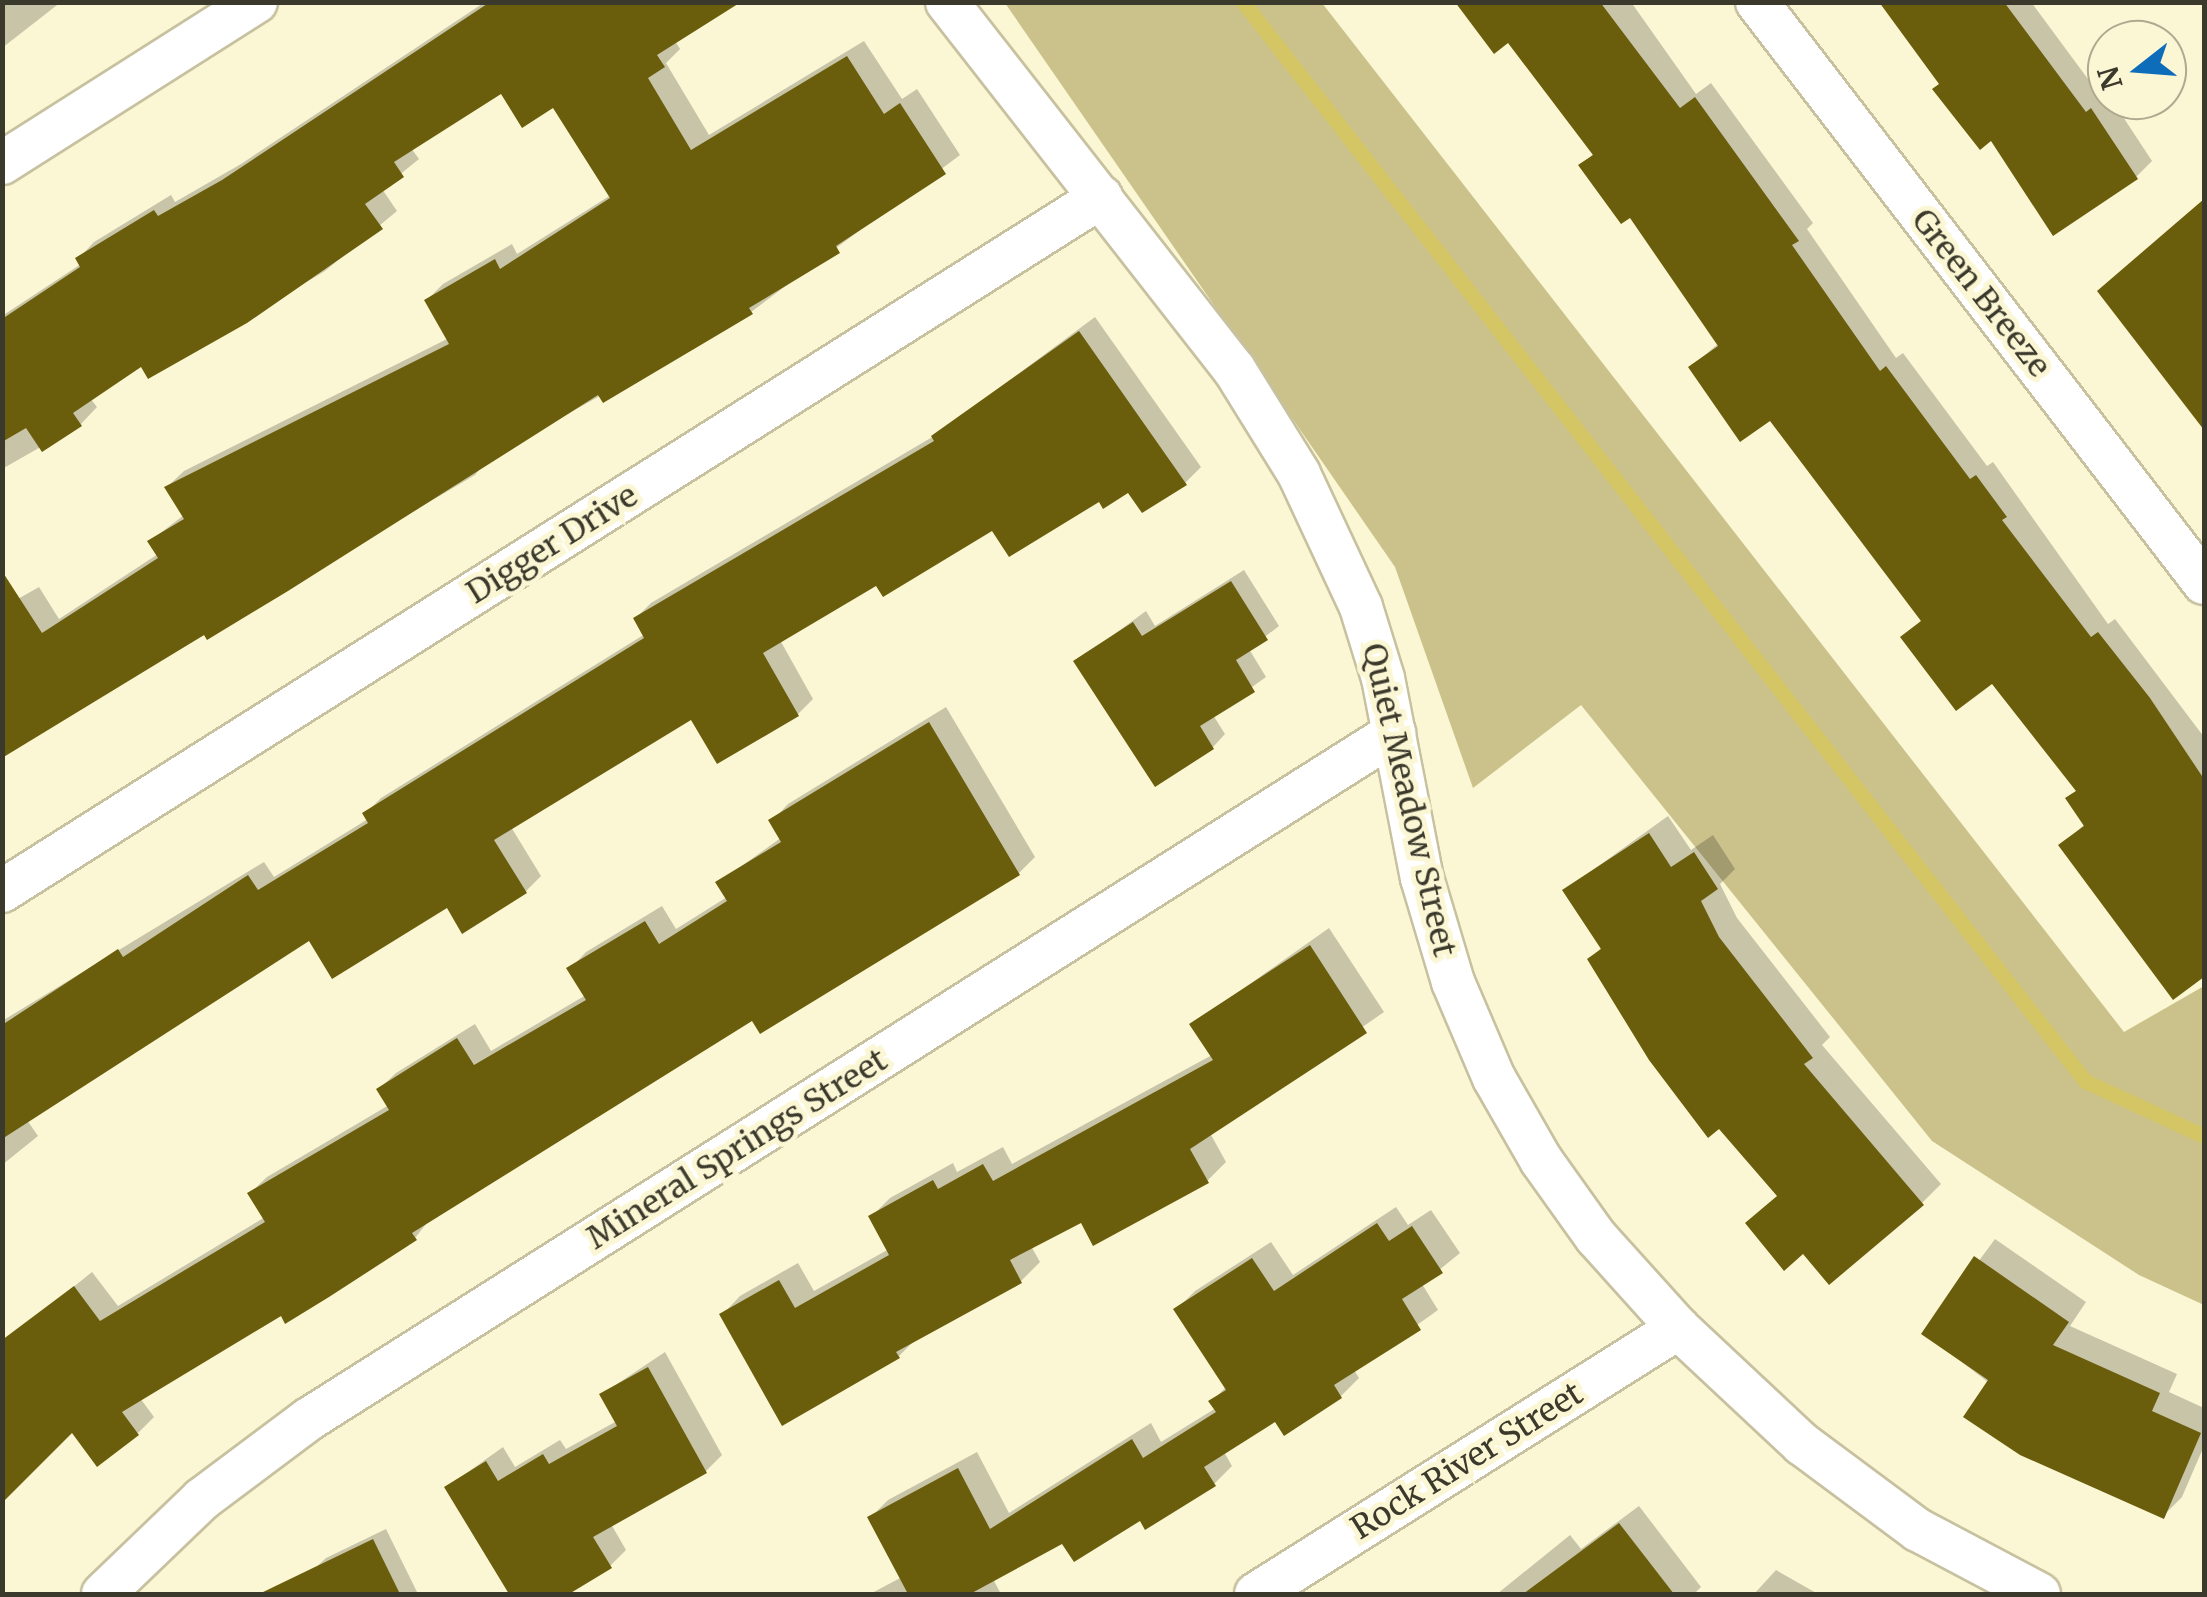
<!DOCTYPE html>
<html>
<head>
<meta charset="utf-8">
<style>
  body { margin:0 }
  #map { position:relative; width:2207px; height:1597px; overflow:hidden; background:#fbf6d3; font-family:Merriweather,serif }
  div>[style] { position:absolute }
  [style*='--x'] { left:calc(var(--x)*1px); top:calc(var(--y)*1px); width:calc(var(--w)*1px); rotate:calc(var(--a)*1deg) }
  .green>* { inset:0; background:#cbc28b }
  .shadow>* { inset:0; background:#0003 }
  .stream>* { height:15px; margin:-7.5px; padding:0 7.5px; transform-origin:7.5px; border-radius:7.5px; background:#d4c565 }
  .building>* { inset:0; background:#6a5e0d }
  .roads { filter:drop-shadow(2px 0 #c7c1a0) drop-shadow(-2px 0 #c7c1a0) drop-shadow(0 2px #c7c1a0) drop-shadow(0 -2px #c7c1a0) }
  .street>* { height:42px; margin:-21px; padding:0 21px; transform-origin:21px; border-radius:21px; background:#fff }
  span { translate:-50% -50%; white-space:nowrap; text-align:center; line-height:1.15; -webkit-text-stroke:10px #fbf6d3; paint-order:stroke }
  .street-label { font-size:32px; color:#3b392c }
  .frame { position:absolute; inset:0; border:5px solid #3b392c; pointer-events:none }
  .north { position:absolute; left:2087px; top:20px; width:100px; height:100px; box-sizing:border-box; background:#fbf6d3; border:2px solid #aeaa90; border-radius:50%; rotate:253deg; font-size:28px; font-weight:700; line-height:40px; text-align:center; color:#3b392c }
  .north::after { content:''; display:block; margin:auto; width:35px; height:45px; background:#0e6dba; clip-path:polygon(50% 0,100% 100%,50% 72%,0 100%) }
</style>
</head>
<body>
<div id="map">
  <div class="green">
    <div style="clip-path:polygon(1005px 3px,1322px 3px,2124px 1032px,2204px 986px,2204px 1305px,2139px 1275px,1932px 1141px,1581px 705px,1473px 788px,1395px 567px)"></div>
  </div>
  <div class="shadow">
    <div style="clip-path:polygon(2px 2px,61px 2px,2px 48px)"></div>
    <div style="clip-path:polygon(485px 2px,736px 2px,675px 41px,680px 49px,666px 63px,709px 135px,864px 41px,902px 99px,917px 89px,960px 155px,751px 312px,490px 457px,475px 475px,13px 748px,2px 608px,39px 587px,59px 619px,158px 554px,150px 541px,184px 515px,167px 487px,184px 471px,449px 338px,427px 300px,443px 284px,512px 244px,517px 254px,611px 195px,554px 105px,502px 91px,411px 148px,419px 159px,382px 189px,397px 211px,325px 271px,149px 376px,141px 364px,90px 398px,97px 407px,81px 424px,2px 469px,2px 316px,81px 264px,78px 259px,94px 242px,171px 195px,175px 202px,241px 164px)"></div>
    <div style="clip-path:polygon(1458px 2px,1631px 2px,1696px 94px,1711px 83px,1813px 223px,1807px 229px,1896px 358px,1903px 353px,1987px 466px,1993px 462px,2108px 624px,2115px 619px,2204px 737px,2204px 974px,2174px 997px,2061px 845px,2085px 824px,2068px 799px,2078px 789px,1993px 680px,1904px 637px,1923px 619px,1771px 418px,1691px 367px,1719px 343px,1631px 214px,1582px 166px,1594px 153px,1509px 40px)"></div>
    <div style="clip-path:polygon(1882px 2px,2031px 2px,2102px 98px,2112px 100px,2152px 161px,2136px 177px,1992px 138px)"></div>
    <div style="clip-path:polygon(2204px 200px,2204px 429px,2101px 291px)"></div>
    <div style="clip-path:polygon(1095px 317px,1201px 467px,1185px 483px,1128px 490px,993px 528px,877px 582px,780px 640px,813px 699px,798px 714px,692px 716px,511px 827px,541px 876px,526px 891px,310px 937px,27px 1120px,38px 1136px,2px 1165px,2px 1021px,264px 862px,274px 877px,368px 819px,365px 814px,381px 798px,645px 634px,636px 618px,651px 603px,934px 436px)"></div>
    <div style="clip-path:polygon(1244px 570px,1279px 626px,1249px 649px,1266px 677px,1213px 715px,1225px 734px,1213px 747px,1155px 784px,1076px 662px,1146px 611px,1155px 626px)"></div>
    <div style="clip-path:polygon(946px 707px,1035px 857px,1019px 873px,753px 1018px,430px 1219px,415px 1238px,140px 1398px,154px 1417px,138px 1433px,6px 1341px,92px 1272px,118px 1306px,265px 1217px,250px 1193px,267px 1177px,389px 1105px,379px 1089px,396px 1073px,475px 1024px,491px 1051px,586px 995px,570px 969px,586px 952px,662px 906px,676px 929px,727px 897px,718px 883px,782px 837px,772px 821px,788px 804px)"></div>
    <div style="clip-path:polygon(1668px 816px,1691px 850px,1713px 835px,1735px 869px,1720px 884px,1737px 918px,1830px 1037px,1822px 1045px,1941px 1184px,1922px 1203px,1779px 1195px,1590px 959px,1602px 947px,1565px 890px)"></div>
    <div style="clip-path:polygon(1329px 928px,1384px 1012px,1210px 1133px,1226px 1162px,1207px 1181px,1082px 1220px,1031px 1246px,1040px 1262px,1021px 1281px,918px 1337px,899px 1356px,722px 1315px,740px 1296px,798px 1263px,814px 1291px,889px 1249px,871px 1217px,890px 1198px,953px 1163px,957px 1172px,1003px 1147px,1012px 1164px,1212px 1055px,1193px 1024px)"></div>
    <div style="clip-path:polygon(1396px 1207px,1408px 1225px,1431px 1210px,1460px 1253px,1422px 1284px,1438px 1310px,1354px 1370px,1359px 1378px,1341px 1396px,1276px 1418px,1224px 1452px,1232px 1466px,1214px 1484px,1140px 1517px,1063px 1540px,993px 1579px,1001px 1594px,870px 1594px,902px 1577px,870px 1518px,888px 1500px,977px 1452px,1009px 1513px,1151px 1423px,1161px 1442px,1216px 1408px,1212px 1401px,1227px 1386px,1177px 1309px,1195px 1291px,1271px 1242px,1293px 1275px)"></div>
    <div style="clip-path:polygon(1995px 1239px,2086px 1302px,2070px 1326px,2177px 1374px,2169px 1392px,2204px 1408px,2204px 1446px,2182px 1497px,2163px 1516px,1925px 1334px)"></div>
    <div style="clip-path:polygon(665px 1352px,722px 1455px,706px 1471px,611px 1524px,626px 1550px,610px 1566px,564px 1594px,512px 1594px,447px 1487px,503px 1447px,515px 1467px,560px 1440px,566px 1449px,617px 1421px,602px 1394px)"></div>
    <div style="clip-path:polygon(1639px 1506px,1701px 1587px,1694px 1594px,1497px 1594px,1570px 1535px,1581px 1549px)"></div>
    <div style="clip-path:polygon(386px 1529px,418px 1594px,318px 1594px,323px 1591px,313px 1570px,326px 1558px)"></div>
    <div style="clip-path:polygon(1776px 1570px,1818px 1594px,1754px 1594px)"></div>
  </div>
  <div class="stream">
    <div style="--x:1243;--y:2;--w:1369;--a:52.03"></div>
    <div style="--x:2085;--y:1081;--w:131;--a:24.8"></div>
  </div>
  <div class="building">
    <div style="clip-path:polygon(490px 2px,741px 2px,657px 55px,665px 67px,648px 78px,691px 150px,847px 56px,884px 114px,900px 103px,946px 174px,836px 246px,840px 253px,749px 308px,753px 314px,603px 403px,598px 395px,288px 591px,207px 640px,204px 635px,2px 758px,2px 571px,42px 633px,158px 558px,147px 541px,184px 519px,164px 487px,449px 344px,424px 300px,495px 259px,500px 269px,610px 198px,553px 108px,522px 128px,501px 94px,394px 162px,404px 177px,365px 204px,383px 229px,247px 323px,148px 379px,141px 367px,73px 413px,82px 426px,42px 452px,26px 428px,2px 442px,2px 319px,80px 267px,75px 258px,154px 210px,158px 216px,222px 180px)"></div>
    <div style="clip-path:polygon(1455px 2px,1600px 2px,1680px 108px,1695px 97px,1799px 241px,1792px 245px,1880px 371px,1886px 366px,1970px 479px,1976px 475px,2007px 517px,2002px 520px,2091px 637px,2098px 632px,2150px 698px,2204px 779px,2204px 977px,2173px 1000px,2058px 845px,2084px 826px,2065px 798px,2076px 791px,1992px 684px,1956px 711px,1900px 637px,1921px 621px,1770px 421px,1740px 442px,1688px 367px,1718px 346px,1630px 218px,1621px 224px,1578px 165px,1593px 155px,1508px 43px,1494px 54px)"></div>
    <div style="clip-path:polygon(1879px 2px,2004px 2px,2086px 112px,2091px 108px,2138px 179px,2053px 236px,1991px 141px,1980px 150px,1932px 89px,1939px 84px)"></div>
    <div style="clip-path:polygon(2204px 199px,2204px 430px,2097px 291px)"></div>
    <div style="clip-path:polygon(1079px 331px,1187px 485px,1142px 513px,1128px 493px,1103px 509px,1099px 502px,1009px 557px,992px 531px,883px 597px,876px 586px,763px 653px,799px 716px,717px 764px,691px 720px,494px 840px,527px 893px,462px 934px,447px 908px,332px 979px,309px 941px,2px 1139px,2px 1025px,118px 949px,123px 957px,248px 875px,258px 890px,368px 823px,362px 813px,644px 638px,633px 618px,934px 441px,931px 436px)"></div>
    <div style="clip-path:polygon(1231px 581px,1268px 640px,1236px 660px,1255px 692px,1200px 726px,1214px 749px,1155px 787px,1073px 661px,1133px 622px,1142px 636px)"></div>
    <div style="clip-path:polygon(929px 722px,1020px 875px,760px 1034px,752px 1021px,412px 1233px,417px 1240px,329px 1297px,285px 1324px,281px 1316px,122px 1412px,139px 1435px,97px 1467px,72px 1433px,2px 1503px,2px 1340px,74px 1286px,100px 1321px,265px 1222px,247px 1193px,389px 1110px,376px 1089px,457px 1038px,474px 1065px,586px 1000px,566px 968px,645px 921px,659px 944px,727px 901px,715px 882px,781px 842px,768px 820px)"></div>
    <div style="clip-path:polygon(1649px 833px,1671px 867px,1694px 852px,1718px 889px,1701px 901px,1719px 937px,1813px 1058px,1804px 1064px,1924px 1205px,1829px 1285px,1803px 1254px,1784px 1271px,1745px 1223px,1777px 1196px,1719px 1129px,1708px 1138px,1649px 1060px,1587px 959px,1601px 949px,1562px 890px)"></div>
    <div style="clip-path:polygon(1310px 945px,1367px 1033px,1190px 1149px,1209px 1183px,1093px 1246px,1081px 1223px,1010px 1260px,1022px 1283px,896px 1352px,900px 1358px,782px 1426px,719px 1314px,779px 1280px,795px 1308px,889px 1255px,868px 1216px,933px 1180px,938px 1189px,983px 1164px,993px 1181px,1213px 1060px,1189px 1024px)"></div>
    <div style="clip-path:polygon(1377px 1223px,1389px 1241px,1412px 1226px,1443px 1273px,1402px 1299px,1421px 1330px,1334px 1385px,1342px 1398px,1284px 1436px,1275px 1422px,1204px 1467px,1216px 1486px,1145px 1530px,1140px 1521px,1074px 1562px,1062px 1544px,970px 1594px,908px 1594px,867px 1517px,958px 1468px,990px 1529px,1132px 1439px,1143px 1458px,1216px 1412px,1208px 1401px,1226px 1390px,1173px 1309px,1252px 1258px,1274px 1291px)"></div>
    <div style="clip-path:polygon(1974px 1256px,2069px 1322px,2053px 1345px,2160px 1393px,2152px 1411px,2201px 1433px,2164px 1519px,2020px 1455px,1963px 1417px,1988px 1380px,1921px 1334px)"></div>
    <div style="clip-path:polygon(648px 1367px,707px 1473px,593px 1537px,612px 1568px,569px 1594px,509px 1594px,444px 1487px,486px 1461px,498px 1481px,543px 1454px,549px 1464px,617px 1426px,599px 1394px)"></div>
    <div style="clip-path:polygon(1619px 1523px,1674px 1594px,1523px 1594px)"></div>
    <div style="clip-path:polygon(373px 1539px,400px 1594px,259px 1594px)"></div>
  </div>
  <div class="roads">
    <div class="street">
      <div style="--x:947;--y:2;--w:466;--a:52"></div>
      <div style="--x:1234;--y:369;--w:123;--a:58.2"></div>
      <div style="--x:1299;--y:474;--w:147;--a:65"></div>
      <div style="--x:1361;--y:607;--w:74;--a:72.8"></div>
      <div style="--x:1383;--y:678;--w:204;--a:79"></div>
      <div style="--x:1422;--y:878;--w:109;--a:73.4"></div>
      <div style="--x:1453;--y:982;--w:104;--a:66.9"></div>
      <div style="--x:1494;--y:1078;--w:95;--a:60.2"></div>
      <div style="--x:1541;--y:1160;--w:95;--a:54.5"></div>
      <div style="--x:1596;--y:1237;--w:122;--a:48"></div>
      <div style="--x:1678;--y:1328;--w:170;--a:43.1"></div>
      <div style="--x:1802;--y:1444;--w:144;--a:36.6"></div>
      <div style="--x:1918;--y:1530;--w:137;--a:27.9"></div>
      <div style="--x:1757;--y:2;--w:733;--a:52.43"></div>
      <div style="--x:2;--y:163;--w:301;--a:-32.4"></div>
      <div style="--x:2;--y:891;--w:1300;--a:-32.27"></div>
      <div style="--x:103;--y:1594;--w:137;--a:-43.8"></div>
      <div style="--x:202;--y:1499;--w:134;--a:-36.8"></div>
      <div style="--x:309;--y:1419;--w:1284;--a:-32.3"></div>
      <div style="--x:1256;--y:1594;--w:499;--a:-32.2"></div>
    </div>
  </div>
  <div class="street-label">
    <span style="left:1981px;top:293px;rotate:52deg">Green Breeze</span>
    <span style="left:552px;top:544px;rotate:-32deg">Digger Drive</span>
    <span style="left:1409px;top:800px;rotate:77deg">Quiet Meadow Street</span>
    <span style="left:737px;top:1149px;rotate:-32deg">Mineral Springs Street</span>
    <span style="left:1467px;top:1461px;rotate:-32deg">Rock River Street</span>
  </div>
  <div class="frame"></div>
  <div class="north">N</div>
</div>
</body>
</html>
